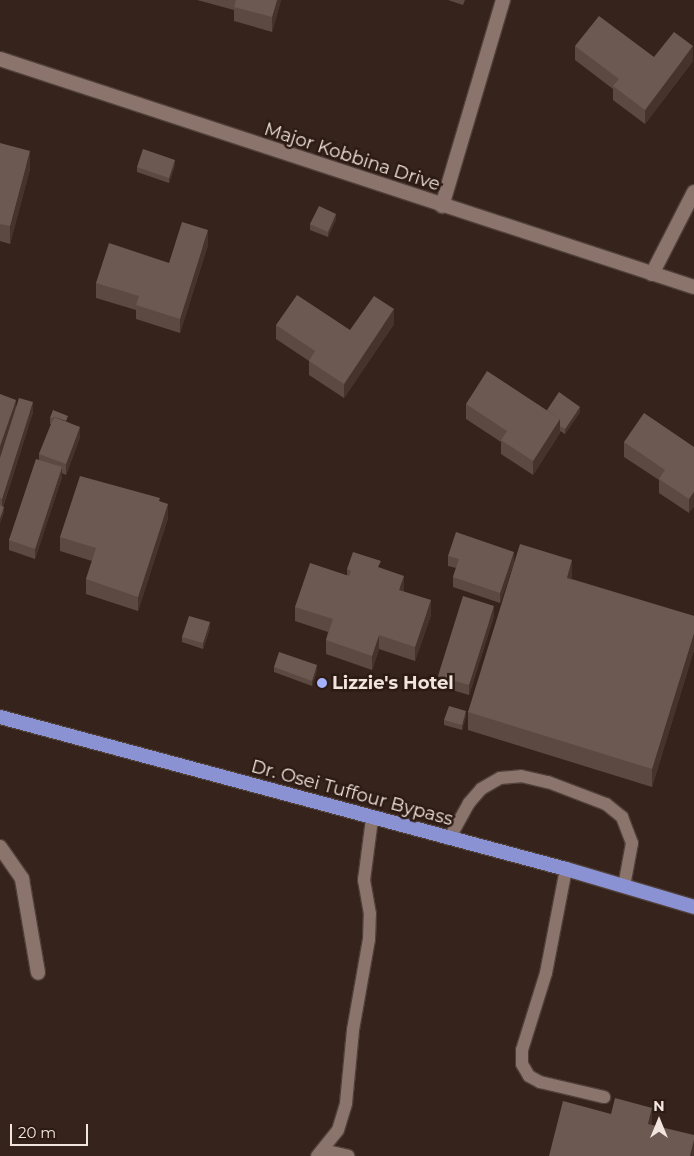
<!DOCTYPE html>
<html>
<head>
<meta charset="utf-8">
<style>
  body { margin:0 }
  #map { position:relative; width:694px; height:1156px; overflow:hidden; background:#36241c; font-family:Montserrat,sans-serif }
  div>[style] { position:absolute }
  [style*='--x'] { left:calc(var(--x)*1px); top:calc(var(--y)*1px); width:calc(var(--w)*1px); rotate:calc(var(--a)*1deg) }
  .roads { filter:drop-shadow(1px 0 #50403a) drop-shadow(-1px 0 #50403a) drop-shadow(0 1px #50403a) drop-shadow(0 -1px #50403a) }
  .service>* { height:12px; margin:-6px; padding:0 6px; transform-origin:6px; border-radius:6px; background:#8b746c }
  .minor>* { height:14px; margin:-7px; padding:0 7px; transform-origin:7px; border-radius:7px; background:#8b746c }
  .tertiary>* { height:14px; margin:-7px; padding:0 7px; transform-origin:7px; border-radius:7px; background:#8b746c }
  .trunk>* { height:14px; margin:-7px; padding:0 7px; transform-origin:7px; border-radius:7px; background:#8b92d4 }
  .wall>* { inset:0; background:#5c4941 }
  .shaded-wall>* { inset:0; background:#46332b }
  .building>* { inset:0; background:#6c5a52 }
  .dots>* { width:14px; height:14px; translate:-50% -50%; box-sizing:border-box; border:2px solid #2c1a13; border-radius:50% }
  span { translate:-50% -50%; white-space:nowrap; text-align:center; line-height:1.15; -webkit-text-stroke:5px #2c1a13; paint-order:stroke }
  .street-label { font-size:18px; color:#f2e5e0 }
  .poi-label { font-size:18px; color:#f2e5e0; font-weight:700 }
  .left { translate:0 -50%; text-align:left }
  .north { position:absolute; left:634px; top:1096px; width:50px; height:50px; -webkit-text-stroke:4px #2c1a13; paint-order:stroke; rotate:0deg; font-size:14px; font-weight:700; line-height:20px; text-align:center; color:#f2e5e0 }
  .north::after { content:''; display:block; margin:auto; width:18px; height:22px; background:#f2e5e0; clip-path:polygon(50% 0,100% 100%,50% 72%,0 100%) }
  .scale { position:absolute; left:10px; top:1124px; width:78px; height:22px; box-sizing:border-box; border:2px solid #f2e5e0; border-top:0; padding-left:6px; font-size:15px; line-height:18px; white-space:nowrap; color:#f2e5e0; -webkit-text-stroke:4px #2c1a13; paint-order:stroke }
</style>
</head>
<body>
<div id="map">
  <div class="roads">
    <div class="service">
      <div style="--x:449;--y:839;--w:41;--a:-60.9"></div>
      <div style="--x:469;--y:803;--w:18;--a:-49"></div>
      <div style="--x:481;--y:789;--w:22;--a:-30"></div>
      <div style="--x:500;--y:778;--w:21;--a:-5"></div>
      <div style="--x:521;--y:776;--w:28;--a:13"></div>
      <div style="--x:548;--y:782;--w:62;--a:20.8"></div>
      <div style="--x:606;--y:804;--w:21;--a:39"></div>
      <div style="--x:622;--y:817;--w:28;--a:69"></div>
      <div style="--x:632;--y:843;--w:44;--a:100.5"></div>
      <div style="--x:566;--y:869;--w:106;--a:100.9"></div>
      <div style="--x:546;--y:973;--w:81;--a:107.3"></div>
      <div style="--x:522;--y:1050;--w:14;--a:90"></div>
      <div style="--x:522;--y:1064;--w:14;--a:60"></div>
      <div style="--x:529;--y:1076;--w:13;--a:29"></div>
      <div style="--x:540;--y:1082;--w:66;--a:13.2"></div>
      <div style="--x:323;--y:1150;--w:26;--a:13"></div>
      <div style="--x:317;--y:1156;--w:33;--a:-51"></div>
      <div style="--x:338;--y:1130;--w:28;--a:-73"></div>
      <div style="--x:346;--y:1103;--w:73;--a:-84.5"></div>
      <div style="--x:353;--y:1030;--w:92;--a:-80"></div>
      <div style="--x:369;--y:939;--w:25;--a:-88"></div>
      <div style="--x:370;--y:914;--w:35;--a:-100"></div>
      <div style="--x:364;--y:880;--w:62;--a:-82.5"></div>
    </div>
    <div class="minor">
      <div style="--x:442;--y:206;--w:215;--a:-73.5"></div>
      <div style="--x:652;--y:274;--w:92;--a:-62.9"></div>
      <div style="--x:0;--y:847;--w:39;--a:55"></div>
      <div style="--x:22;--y:879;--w:95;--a:80.3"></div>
    </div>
    <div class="tertiary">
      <div style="--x:0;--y:59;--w:730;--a:18.19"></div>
    </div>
    <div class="trunk">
      <div style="--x:0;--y:717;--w:586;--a:15.03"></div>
      <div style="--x:566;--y:869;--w:134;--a:16.5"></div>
    </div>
  </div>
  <div class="wall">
    <div style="clip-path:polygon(197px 0,281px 0,272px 32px,234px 21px,234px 10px)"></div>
    <div style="clip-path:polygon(448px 0,465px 0,463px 5px)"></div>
    <div style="clip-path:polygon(575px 46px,654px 57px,693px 61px,645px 124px,613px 100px,613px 89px,575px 60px)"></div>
    <div style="clip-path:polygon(0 143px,30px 169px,10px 244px,0 241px)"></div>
    <div style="clip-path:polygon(175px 165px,169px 183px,137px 172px,137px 167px)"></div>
    <div style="clip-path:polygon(336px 219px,328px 237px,310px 230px,310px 224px)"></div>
    <div style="clip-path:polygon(208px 245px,180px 333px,136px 319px,136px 310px,96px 298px,96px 283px,169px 263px)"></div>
    <div style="clip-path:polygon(394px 324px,344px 398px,309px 375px,309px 361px,276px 339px,276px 325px,350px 330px)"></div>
    <div style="clip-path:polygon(0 394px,16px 407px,33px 412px,3px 507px,4px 512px,0 523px)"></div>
    <div style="clip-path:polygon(466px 404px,547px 410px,580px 412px,565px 434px,560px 431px,560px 433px,533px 475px,501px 454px,501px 442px,466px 419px)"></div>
    <div style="clip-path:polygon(50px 418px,68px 422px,80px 437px,66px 475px,62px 473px,62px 477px,35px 559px,9px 550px,9px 540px,39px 460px,39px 454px,51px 424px,50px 424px)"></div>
    <div style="clip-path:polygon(624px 442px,694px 447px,689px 513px,659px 493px,659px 480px,624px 457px)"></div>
    <div style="clip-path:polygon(160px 501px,168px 518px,138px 611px,86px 594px,86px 579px,92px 561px,60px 551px,60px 537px)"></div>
    <div style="clip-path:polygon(448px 556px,514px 562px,500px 603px,453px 587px,453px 577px,456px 568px,448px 566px)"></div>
    <div style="clip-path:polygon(381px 568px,404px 590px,403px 591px,431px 615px,415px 661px,379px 649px,372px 670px,326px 654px,326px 640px,328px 632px,295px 621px,295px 607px,347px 575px,347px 569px)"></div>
    <div style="clip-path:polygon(572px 578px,572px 579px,694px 616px,694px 650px,652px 787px,468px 730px,468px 712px)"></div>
    <div style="clip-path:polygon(494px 616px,469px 695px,438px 686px,438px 676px)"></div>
    <div style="clip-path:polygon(210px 628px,203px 649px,182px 642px,182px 637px)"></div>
    <div style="clip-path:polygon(274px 667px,317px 670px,312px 686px,274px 672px)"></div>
    <div style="clip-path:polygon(466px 716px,462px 730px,444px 725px,444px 720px)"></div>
  </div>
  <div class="shaded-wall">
    <div style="clip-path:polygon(277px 0,281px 0,272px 32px,272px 17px)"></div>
    <div style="clip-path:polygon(693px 46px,693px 61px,645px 124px,645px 110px)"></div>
    <div style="clip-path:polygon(30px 151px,30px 169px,10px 244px,10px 226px)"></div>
    <div style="clip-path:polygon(175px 160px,175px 165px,169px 183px,169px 178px)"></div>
    <div style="clip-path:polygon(336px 214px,336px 219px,328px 237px,328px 232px)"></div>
    <div style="clip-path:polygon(208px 230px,208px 245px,180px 333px,180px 319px)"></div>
    <div style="clip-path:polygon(394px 309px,394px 324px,344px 398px,344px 384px)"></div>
    <div style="clip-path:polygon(16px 400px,16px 414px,0 460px,0 446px)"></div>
    <div style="clip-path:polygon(33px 402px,33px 412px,2px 509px,2px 499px)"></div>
    <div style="clip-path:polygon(580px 407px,580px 412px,565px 434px,565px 429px)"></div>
    <div style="clip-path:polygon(560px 419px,560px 433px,533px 475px,533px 461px)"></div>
    <div style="clip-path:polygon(80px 427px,80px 437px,66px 475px,66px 464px)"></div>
    <div style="clip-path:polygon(62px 467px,62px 477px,35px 559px,35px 549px)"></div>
    <div style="clip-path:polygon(694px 492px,694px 507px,689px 513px,689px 499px)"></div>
    <div style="clip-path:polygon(168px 504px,168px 518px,138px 611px,138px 597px)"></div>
    <div style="clip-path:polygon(4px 507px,4px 512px,0 523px,0 518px)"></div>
    <div style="clip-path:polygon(514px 552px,514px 562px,500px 603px,500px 593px)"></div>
    <div style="clip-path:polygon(572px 560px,572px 578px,567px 596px,567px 578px)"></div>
    <div style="clip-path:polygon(404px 576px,404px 590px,399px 604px,399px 590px)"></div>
    <div style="clip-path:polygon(431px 600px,431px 615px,415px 661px,415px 647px)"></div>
    <div style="clip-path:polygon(494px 606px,494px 616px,469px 695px,469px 685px)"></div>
    <div style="clip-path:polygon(210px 622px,210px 628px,203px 649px,203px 643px)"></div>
    <div style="clip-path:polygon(694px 633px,694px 650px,652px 787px,652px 769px)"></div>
    <div style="clip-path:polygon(379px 635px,379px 649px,372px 670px,372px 656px)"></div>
    <div style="clip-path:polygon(317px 665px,317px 670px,312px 686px,312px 681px)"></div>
    <div style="clip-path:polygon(466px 711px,466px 716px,462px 730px,462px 725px)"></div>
    <div style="clip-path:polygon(652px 1108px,652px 1126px,648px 1124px)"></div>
    <div style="clip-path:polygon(694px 1140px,694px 1156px,690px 1156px)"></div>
  </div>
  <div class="building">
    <div style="clip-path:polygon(236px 0,277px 0,272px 17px,234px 7px)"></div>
    <div style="clip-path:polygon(599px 16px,654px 57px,674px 32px,693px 46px,645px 110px,613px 86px,619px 79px,575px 46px)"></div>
    <div style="clip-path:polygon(0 143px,30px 151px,10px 226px,0 224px)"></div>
    <div style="clip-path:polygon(143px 149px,175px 160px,169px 178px,137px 167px)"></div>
    <div style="clip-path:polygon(319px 206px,336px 214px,328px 232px,310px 224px)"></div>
    <div style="clip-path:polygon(182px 222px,208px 230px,180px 319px,136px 305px,139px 296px,96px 283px,109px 243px,169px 263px)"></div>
    <div style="clip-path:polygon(297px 295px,350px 330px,374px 296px,394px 309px,344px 384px,309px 361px,315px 351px,276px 325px)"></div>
    <div style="clip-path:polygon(487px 371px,560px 419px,533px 461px,501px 440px,507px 431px,466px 404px)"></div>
    <div style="clip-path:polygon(559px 392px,580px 407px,565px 429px,560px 426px,560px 419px,547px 410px)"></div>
    <div style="clip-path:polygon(0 394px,16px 400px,0 446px)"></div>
    <div style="clip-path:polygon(19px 398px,33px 402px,2px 499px,0 498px,0 458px)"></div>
    <div style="clip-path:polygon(53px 410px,68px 416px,66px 421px,54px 417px,52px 419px,50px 418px)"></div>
    <div style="clip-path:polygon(644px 413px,694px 447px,694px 492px,689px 499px,659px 479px,665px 470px,624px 442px)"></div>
    <div style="clip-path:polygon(54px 417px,80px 427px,66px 464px,39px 454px)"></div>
    <div style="clip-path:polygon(36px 459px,62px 467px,35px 549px,9px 540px)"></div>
    <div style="clip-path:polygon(80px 476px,160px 498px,159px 501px,168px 504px,138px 597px,86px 579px,96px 548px,60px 537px)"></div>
    <div style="clip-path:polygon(0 505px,4px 507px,0 518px)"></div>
    <div style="clip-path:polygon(456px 532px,514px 552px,500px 593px,453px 577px,459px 559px,448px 556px)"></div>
    <div style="clip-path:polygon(520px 544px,572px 560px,567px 578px,694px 616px,694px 633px,652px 769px,468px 712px)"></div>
    <div style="clip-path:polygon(353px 552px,381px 561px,378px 567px,404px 576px,399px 590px,431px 600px,415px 647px,379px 635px,372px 656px,326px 640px,333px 619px,295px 607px,310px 563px,349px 576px,351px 571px,347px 569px)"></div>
    <div style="clip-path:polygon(463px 596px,494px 606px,469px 685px,438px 676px)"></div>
    <div style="clip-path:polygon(189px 616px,210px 622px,203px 643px,182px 637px)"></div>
    <div style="clip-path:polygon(279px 652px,317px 665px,312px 681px,274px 667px)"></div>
    <div style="clip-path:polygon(449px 706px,466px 711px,462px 725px,444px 720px)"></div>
    <div style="clip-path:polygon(615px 1098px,652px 1108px,648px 1124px,694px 1135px,694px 1140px,690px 1156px,549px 1156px,563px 1101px,611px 1114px)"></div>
  </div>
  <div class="dots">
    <div style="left:322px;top:683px;background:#a4b2fc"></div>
  </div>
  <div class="street-label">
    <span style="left:352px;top:157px;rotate:18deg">Major Kobbina Drive</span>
    <span style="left:352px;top:793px;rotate:15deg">Dr. Osei Tuffour Bypass</span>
  </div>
  <div class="poi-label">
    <span class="left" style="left:332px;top:683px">Lizzie's Hotel</span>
  </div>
  <div class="north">N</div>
  <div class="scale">20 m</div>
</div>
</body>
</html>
